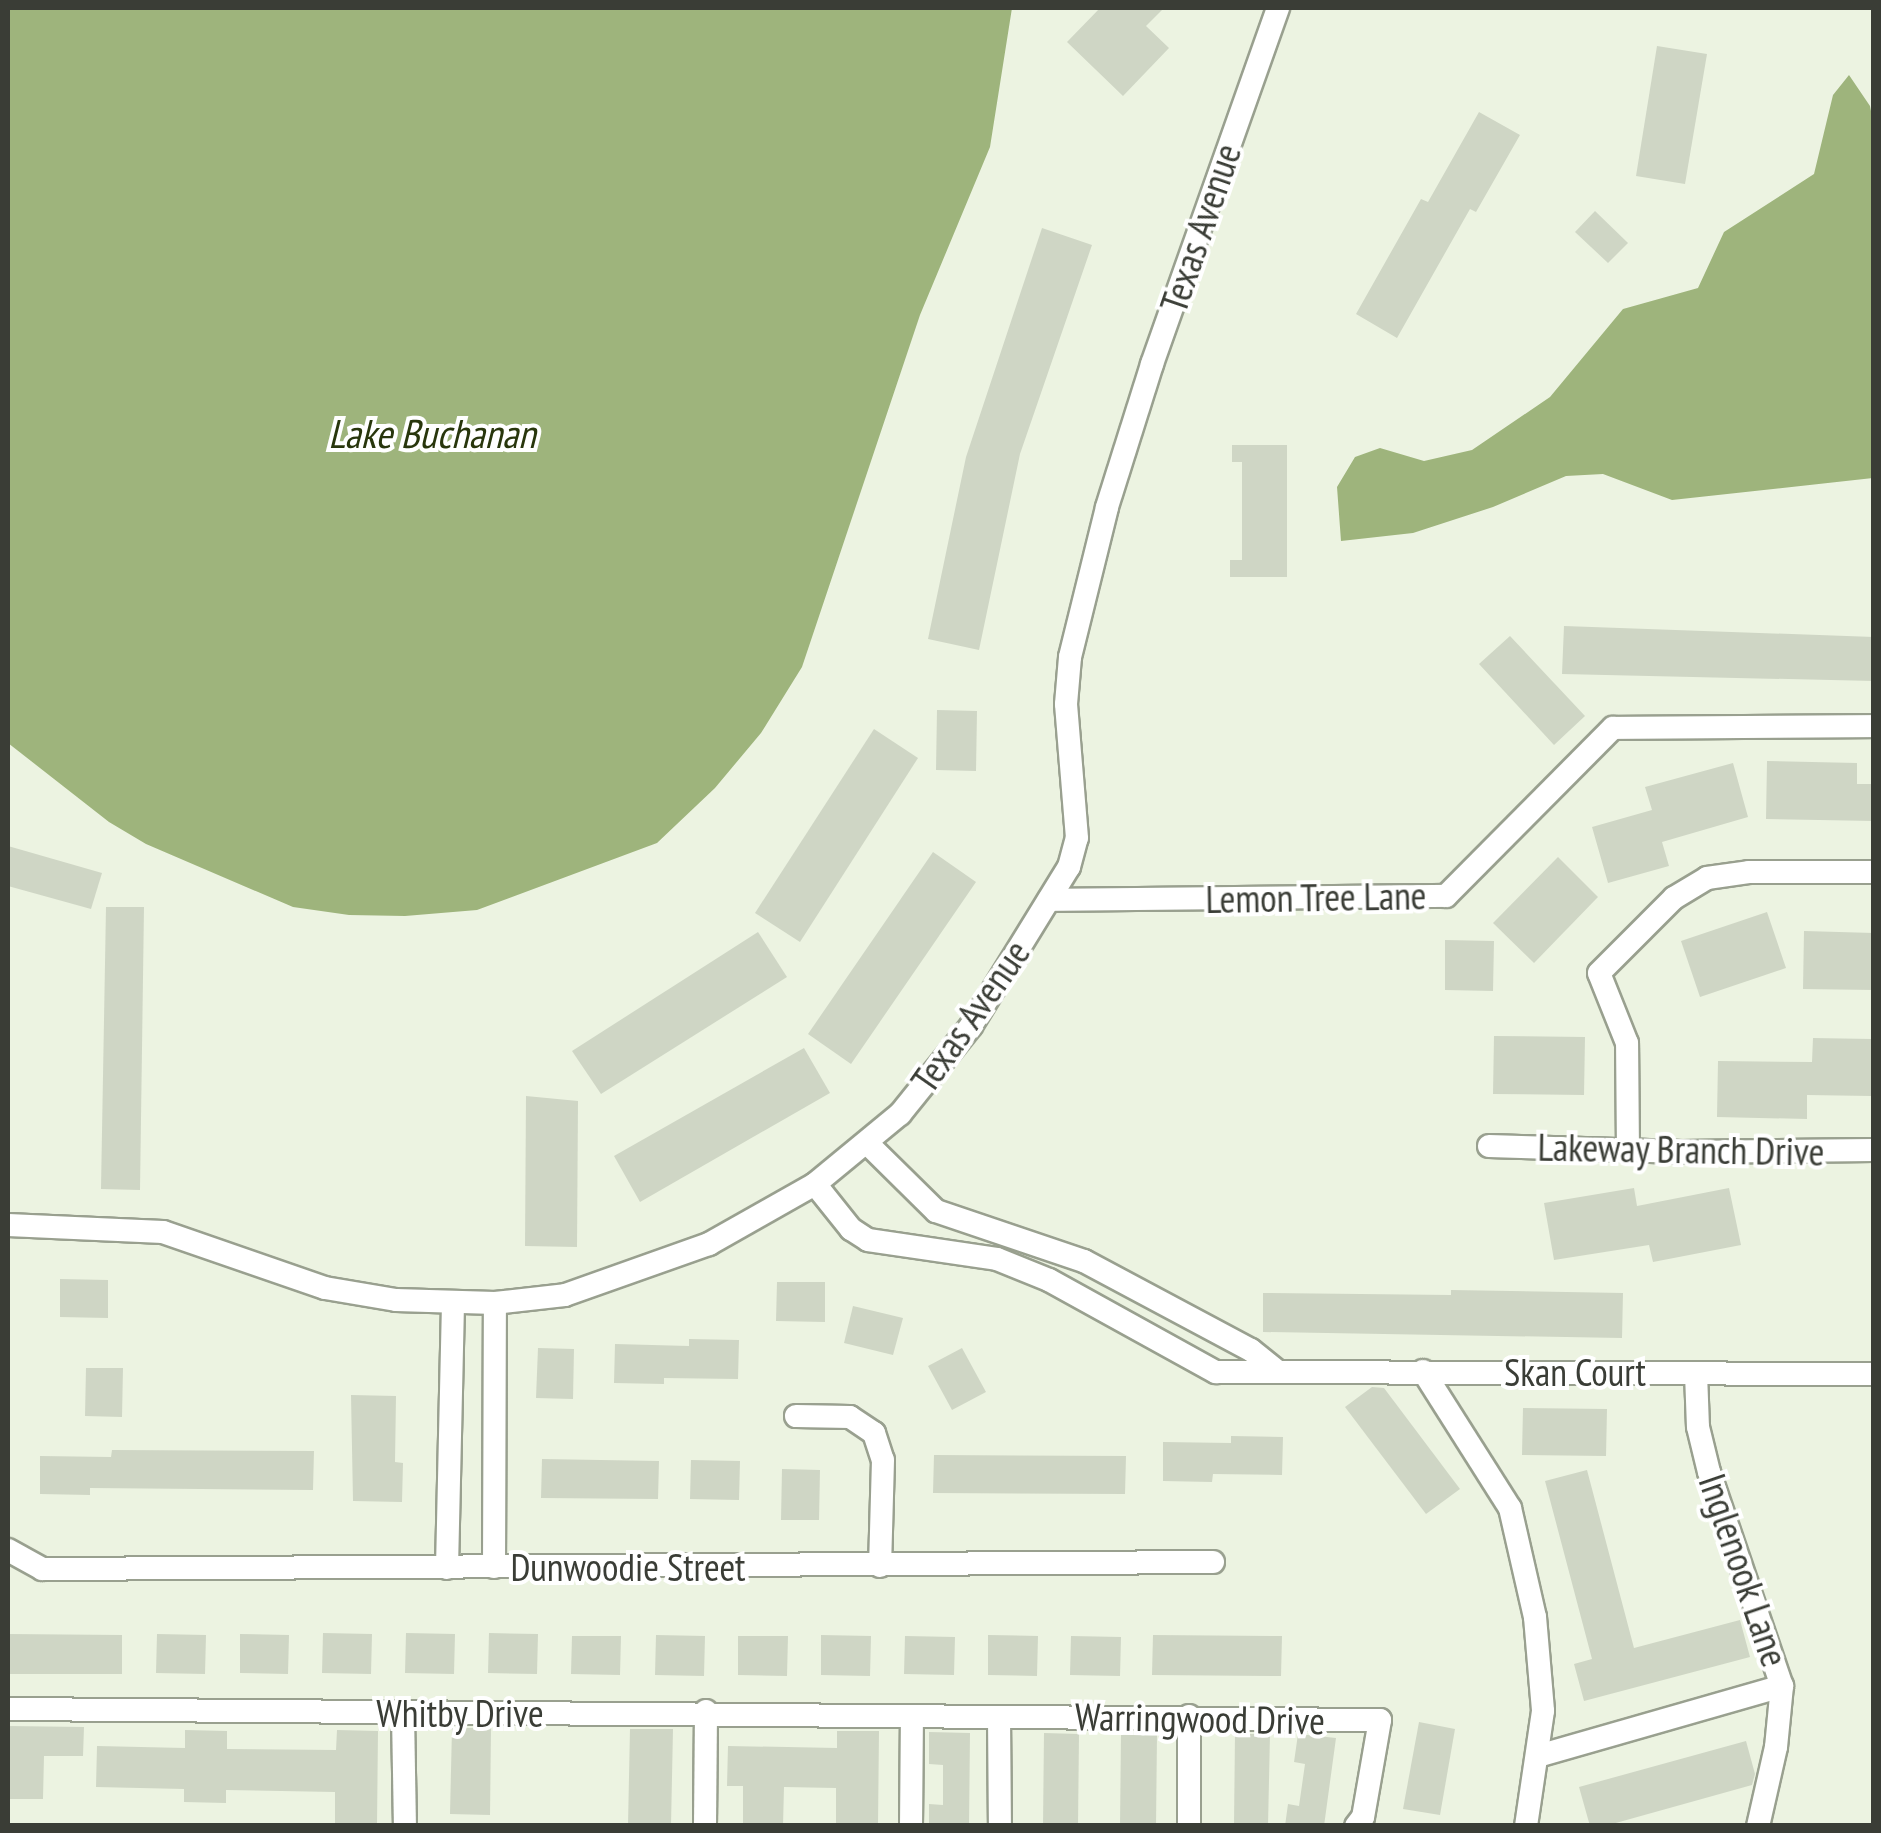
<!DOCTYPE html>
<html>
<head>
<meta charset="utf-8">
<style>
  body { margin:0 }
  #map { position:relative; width:1881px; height:1833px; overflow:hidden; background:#ecf3e1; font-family:"PT Sans Narrow",sans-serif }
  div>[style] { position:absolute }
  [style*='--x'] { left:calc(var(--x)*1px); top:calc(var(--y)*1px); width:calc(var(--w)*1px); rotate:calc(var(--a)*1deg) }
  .water>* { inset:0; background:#9eb47c }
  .building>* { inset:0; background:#cfd6c5 }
  .roads { filter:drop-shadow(2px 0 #99a08f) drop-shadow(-2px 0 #99a08f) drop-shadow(0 2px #99a08f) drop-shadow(0 -2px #99a08f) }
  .minor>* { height:22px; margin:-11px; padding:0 11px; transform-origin:11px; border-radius:11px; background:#fff }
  span { translate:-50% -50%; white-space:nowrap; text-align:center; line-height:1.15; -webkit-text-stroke:8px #fff; paint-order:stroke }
  .street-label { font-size:38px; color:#3a3d36 }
  .water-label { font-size:40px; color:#28360c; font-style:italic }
  .frame { position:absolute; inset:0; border:10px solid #3a3d36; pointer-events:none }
</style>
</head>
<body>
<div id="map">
  <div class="water">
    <div style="clip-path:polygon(8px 8px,1012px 8px,990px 147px,920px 315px,802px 667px,761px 733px,715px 788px,657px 843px,477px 910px,405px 916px,349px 915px,293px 907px,146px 844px,109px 822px,8px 743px)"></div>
    <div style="clip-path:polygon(1849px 75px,1870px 106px,1873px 121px,1873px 478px,1672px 500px,1603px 474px,1566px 476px,1493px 507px,1413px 533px,1341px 541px,1337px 487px,1355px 457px,1380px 448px,1424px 461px,1472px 450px,1550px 397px,1623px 309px,1698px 288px,1724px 232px,1814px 174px,1833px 95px)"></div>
  </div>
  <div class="building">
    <div style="clip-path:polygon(1100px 8px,1164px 8px,1146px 26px,1169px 48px,1123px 96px,1067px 42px)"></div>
    <div style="clip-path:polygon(1657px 46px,1707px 54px,1685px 184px,1636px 176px)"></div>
    <div style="clip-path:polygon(1479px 112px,1520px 135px,1476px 212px,1470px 209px,1397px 338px,1356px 314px,1421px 199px,1428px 202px)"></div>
    <div style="clip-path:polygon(1595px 211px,1628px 243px,1608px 263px,1575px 232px)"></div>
    <div style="clip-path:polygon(1042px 228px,1092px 245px,1020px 454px,979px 650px,928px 639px,966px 457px)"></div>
    <div style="clip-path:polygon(1232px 445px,1287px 445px,1287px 577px,1230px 577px,1230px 560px,1242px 560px,1242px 462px,1232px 462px)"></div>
    <div style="clip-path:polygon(1564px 626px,1874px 637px,1874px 681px,1562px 674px)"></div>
    <div style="clip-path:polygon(1510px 636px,1585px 716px,1554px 745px,1479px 664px)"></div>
    <div style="clip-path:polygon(937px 710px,977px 711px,976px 771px,936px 770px)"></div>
    <div style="clip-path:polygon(874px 729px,918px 758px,800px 942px,755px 913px)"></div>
    <div style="clip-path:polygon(1767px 761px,1857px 763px,1857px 784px,1874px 784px,1874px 821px,1766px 819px)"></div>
    <div style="clip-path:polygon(1733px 763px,1748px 817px,1662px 842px,1669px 866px,1608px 883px,1592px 827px,1652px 810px,1645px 787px)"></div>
    <div style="clip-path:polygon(8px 846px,102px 873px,91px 909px,8px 886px)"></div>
    <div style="clip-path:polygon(933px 852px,976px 882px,851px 1064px,808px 1034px)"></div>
    <div style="clip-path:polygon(1558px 857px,1598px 897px,1534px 963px,1493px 923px)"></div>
    <div style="clip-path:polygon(106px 907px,144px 907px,140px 1190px,101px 1189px)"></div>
    <div style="clip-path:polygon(1767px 912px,1786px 968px,1700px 997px,1681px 941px)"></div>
    <div style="clip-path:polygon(1804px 931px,1874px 933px,1874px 990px,1803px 989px)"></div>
    <div style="clip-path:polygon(758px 932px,787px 977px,601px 1094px,572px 1051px)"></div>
    <div style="clip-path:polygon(1445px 940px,1494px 941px,1493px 991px,1445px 990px)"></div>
    <div style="clip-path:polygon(1494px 1036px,1585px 1037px,1584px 1095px,1493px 1094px)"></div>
    <div style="clip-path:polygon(1813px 1038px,1872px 1039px,1871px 1096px,1807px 1095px,1807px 1119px,1717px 1117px,1718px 1061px,1812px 1062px)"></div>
    <div style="clip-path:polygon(804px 1048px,830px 1093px,640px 1202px,614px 1156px)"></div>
    <div style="clip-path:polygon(526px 1096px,578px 1101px,577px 1247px,525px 1246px)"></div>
    <div style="clip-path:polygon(1634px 1188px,1637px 1206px,1729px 1188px,1741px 1245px,1653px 1262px,1649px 1245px,1554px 1260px,1544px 1203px)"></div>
    <div style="clip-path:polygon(60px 1279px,108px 1280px,108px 1318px,60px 1317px)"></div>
    <div style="clip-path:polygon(777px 1282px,825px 1282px,825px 1322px,776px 1321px)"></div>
    <div style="clip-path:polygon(1451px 1290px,1623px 1293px,1622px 1338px,1263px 1332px,1263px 1293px,1451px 1295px)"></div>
    <div style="clip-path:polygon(853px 1306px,903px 1318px,893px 1355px,844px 1343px)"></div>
    <div style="clip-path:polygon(689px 1339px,739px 1340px,738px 1379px,664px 1378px,664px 1384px,614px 1383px,615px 1344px,689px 1346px)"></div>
    <div style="clip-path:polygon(538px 1348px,574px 1349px,573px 1399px,536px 1398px)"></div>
    <div style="clip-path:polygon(962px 1348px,986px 1392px,952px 1410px,928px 1366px)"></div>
    <div style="clip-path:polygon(86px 1368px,123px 1368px,122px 1417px,85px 1416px)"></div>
    <div style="clip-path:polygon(1372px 1387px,1384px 1388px,1460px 1489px,1426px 1514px,1345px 1407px)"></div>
    <div style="clip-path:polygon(351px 1395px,396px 1396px,395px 1462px,403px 1463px,402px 1502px,353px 1501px)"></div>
    <div style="clip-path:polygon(1523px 1408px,1607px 1409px,1606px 1456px,1522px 1455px)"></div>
    <div style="clip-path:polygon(1231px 1436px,1283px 1437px,1282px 1475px,1213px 1474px,1212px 1482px,1163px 1481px,1163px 1442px,1231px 1443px)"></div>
    <div style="clip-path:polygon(112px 1450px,314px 1451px,313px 1490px,90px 1488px,90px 1495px,40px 1494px,40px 1456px,111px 1457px)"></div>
    <div style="clip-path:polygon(934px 1455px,1126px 1456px,1125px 1494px,933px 1493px)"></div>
    <div style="clip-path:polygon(542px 1459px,659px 1461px,658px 1499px,541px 1498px)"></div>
    <div style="clip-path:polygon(691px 1460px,740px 1461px,739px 1500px,690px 1499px)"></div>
    <div style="clip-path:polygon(782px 1469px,820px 1470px,819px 1520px,781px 1520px)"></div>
    <div style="clip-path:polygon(1587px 1470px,1634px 1648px,1740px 1620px,1750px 1657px,1584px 1701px,1574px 1664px,1592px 1659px,1545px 1481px)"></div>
    <div style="clip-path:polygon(323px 1633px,372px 1634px,371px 1674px,322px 1673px)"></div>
    <div style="clip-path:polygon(406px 1633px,455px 1634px,454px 1674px,405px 1673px)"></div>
    <div style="clip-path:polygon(489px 1633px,538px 1634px,537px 1674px,488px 1673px)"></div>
    <div style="clip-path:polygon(8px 1634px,122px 1635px,122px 1674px,8px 1674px)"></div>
    <div style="clip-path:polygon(157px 1634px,206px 1635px,205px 1674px,156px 1673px)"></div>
    <div style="clip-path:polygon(240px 1634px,289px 1635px,288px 1674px,240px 1673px)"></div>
    <div style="clip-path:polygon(656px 1635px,705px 1636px,704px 1676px,655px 1675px)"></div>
    <div style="clip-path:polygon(821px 1635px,871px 1636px,870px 1676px,821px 1675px)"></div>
    <div style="clip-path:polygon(988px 1635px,1038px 1636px,1037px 1676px,988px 1675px)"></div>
    <div style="clip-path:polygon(1153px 1635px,1282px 1636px,1281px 1676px,1152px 1675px)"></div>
    <div style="clip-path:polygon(572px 1636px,621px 1636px,620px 1675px,571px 1674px)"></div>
    <div style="clip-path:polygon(738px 1636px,788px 1636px,787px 1676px,738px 1675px)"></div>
    <div style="clip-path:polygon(905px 1636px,955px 1637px,954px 1675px,904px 1674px)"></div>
    <div style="clip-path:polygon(1071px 1636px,1121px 1637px,1120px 1676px,1070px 1675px)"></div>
    <div style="clip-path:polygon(1419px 1722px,1455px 1729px,1440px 1815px,1403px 1809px)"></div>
    <div style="clip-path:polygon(8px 1726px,84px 1727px,83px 1756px,44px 1756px,43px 1799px,8px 1799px)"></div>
    <div style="clip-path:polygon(452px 1728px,491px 1728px,490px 1815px,450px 1814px)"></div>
    <div style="clip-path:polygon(630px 1729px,673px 1729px,671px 1826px,628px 1826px)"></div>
    <div style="clip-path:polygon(185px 1730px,227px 1731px,227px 1749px,336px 1750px,337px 1730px,378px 1731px,377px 1826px,335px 1826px,335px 1792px,226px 1790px,226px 1803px,184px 1802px,184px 1789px,96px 1787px,97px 1746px,185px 1748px)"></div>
    <div style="clip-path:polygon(837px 1731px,879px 1731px,878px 1826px,836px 1826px,836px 1788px,784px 1787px,783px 1826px,743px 1826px,743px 1786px,727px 1786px,728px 1746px,837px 1748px)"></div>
    <div style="clip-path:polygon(929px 1732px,970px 1733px,969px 1826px,929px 1826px,929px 1804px,943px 1805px,943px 1765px,929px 1764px)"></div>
    <div style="clip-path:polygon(1044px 1733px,1079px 1734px,1078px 1826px,1043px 1826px)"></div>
    <div style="clip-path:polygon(1235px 1734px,1270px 1734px,1268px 1826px,1234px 1826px)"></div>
    <div style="clip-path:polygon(1298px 1734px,1336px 1738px,1324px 1826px,1285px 1826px,1288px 1804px,1299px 1806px,1305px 1764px,1294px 1762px)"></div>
    <div style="clip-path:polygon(1121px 1735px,1157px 1735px,1156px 1826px,1120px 1826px)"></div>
    <div style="clip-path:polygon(1746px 1741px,1755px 1774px,1752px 1785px,1605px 1826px,1590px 1826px,1579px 1787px)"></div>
  </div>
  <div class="roads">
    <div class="minor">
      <div style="--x:1049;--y:900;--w:397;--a:-0.6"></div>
      <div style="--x:1446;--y:896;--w:237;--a:-45.2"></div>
      <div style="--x:1613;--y:728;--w:261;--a:-0.4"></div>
      <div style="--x:867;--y:1143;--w:97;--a:44.6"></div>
      <div style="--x:936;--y:1211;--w:156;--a:18.7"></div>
      <div style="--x:1084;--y:1261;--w:189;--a:28.1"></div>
      <div style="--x:1251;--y:1350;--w:32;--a:39"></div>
      <div style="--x:1489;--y:1146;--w:193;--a:1.8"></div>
      <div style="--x:1682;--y:1152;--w:192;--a:-0.6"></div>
      <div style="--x:1628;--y:1152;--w:109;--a:-90.5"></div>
      <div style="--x:1627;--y:1043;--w:75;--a:-111.8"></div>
      <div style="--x:1599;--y:973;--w:106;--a:-45"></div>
      <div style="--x:1674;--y:898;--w:39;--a:-31"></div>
      <div style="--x:1707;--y:878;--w:42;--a:-8.1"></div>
      <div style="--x:1749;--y:872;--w:125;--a:0"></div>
      <div style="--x:815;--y:1184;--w:58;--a:51.3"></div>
      <div style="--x:851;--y:1229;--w:20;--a:33"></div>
      <div style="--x:868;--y:1240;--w:130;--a:8.4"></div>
      <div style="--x:997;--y:1259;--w:56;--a:22"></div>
      <div style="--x:1049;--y:1280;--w:191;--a:28.9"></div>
      <div style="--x:1216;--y:1372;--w:658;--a:0.17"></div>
      <div style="--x:8;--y:1225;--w:155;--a:2.6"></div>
      <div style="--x:163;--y:1232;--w:171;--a:19.1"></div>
      <div style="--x:325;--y:1288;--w:72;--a:9.6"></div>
      <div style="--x:396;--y:1300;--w:99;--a:1.7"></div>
      <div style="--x:495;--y:1303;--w:70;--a:-6.5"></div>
      <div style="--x:565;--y:1295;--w:153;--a:-19.5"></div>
      <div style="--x:709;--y:1244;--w:122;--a:-29.5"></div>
      <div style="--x:815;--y:1184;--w:110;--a:-39.5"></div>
      <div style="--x:900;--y:1114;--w:113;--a:-51.1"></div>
      <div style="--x:971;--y:1026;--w:187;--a:-58.4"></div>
      <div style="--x:1069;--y:867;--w:30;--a:-75"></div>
      <div style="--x:1077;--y:838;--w:134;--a:-94.7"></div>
      <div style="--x:1066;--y:704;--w:47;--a:-85.1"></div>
      <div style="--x:1070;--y:657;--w:154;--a:-76.1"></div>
      <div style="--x:1107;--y:507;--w:150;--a:-72.5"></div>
      <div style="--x:1152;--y:364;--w:378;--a:-70.5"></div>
      <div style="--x:1423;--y:1371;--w:162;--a:57.6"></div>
      <div style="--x:1510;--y:1508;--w:112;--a:77.1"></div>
      <div style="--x:1535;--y:1617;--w:94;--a:85.1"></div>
      <div style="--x:1543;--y:1711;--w:116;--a:98.4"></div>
      <div style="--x:1696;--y:1373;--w:54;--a:87.9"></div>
      <div style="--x:1698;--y:1427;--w:46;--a:76.3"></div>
      <div style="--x:1709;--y:1472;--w:226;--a:71.2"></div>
      <div style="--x:1782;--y:1686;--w:61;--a:95.6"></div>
      <div style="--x:1776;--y:1747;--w:81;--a:102.8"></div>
      <div style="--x:796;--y:1416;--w:54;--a:1.1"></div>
      <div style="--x:850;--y:1417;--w:29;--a:34"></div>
      <div style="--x:874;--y:1433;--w:28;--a:72"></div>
      <div style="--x:883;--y:1460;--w:106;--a:91.6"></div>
      <div style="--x:8;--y:1550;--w:39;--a:29"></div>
      <div style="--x:42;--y:1569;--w:1171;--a:-0.34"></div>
      <div style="--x:494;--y:1567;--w:264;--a:-89.8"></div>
      <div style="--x:447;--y:1568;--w:266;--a:-88.7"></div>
      <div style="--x:8;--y:1709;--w:1372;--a:0.46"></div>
      <div style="--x:1380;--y:1720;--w:98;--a:99.9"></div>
      <div style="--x:1363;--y:1817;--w:11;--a:128"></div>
      <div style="--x:403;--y:1714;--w:112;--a:89"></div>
      <div style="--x:1189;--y:1716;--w:110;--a:90"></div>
      <div style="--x:999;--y:1717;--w:109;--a:89.5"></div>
      <div style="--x:1538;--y:1756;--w:254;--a:-16"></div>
      <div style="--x:705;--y:1826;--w:115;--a:-89.5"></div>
      <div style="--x:911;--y:1826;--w:109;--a:-89.5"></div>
    </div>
  </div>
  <div class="street-label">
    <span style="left:1200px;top:228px;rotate:-71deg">Texas Avenue</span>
    <span style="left:1316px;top:897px;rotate:-1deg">Lemon Tree Lane</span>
    <span style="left:970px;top:1016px;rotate:-55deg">Texas Avenue</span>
    <span style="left:1681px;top:1149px;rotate:1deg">Lakeway Branch Drive</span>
    <span style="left:1575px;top:1372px">Skan Court</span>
    <span style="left:628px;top:1567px">Dunwoodie Street</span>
    <span style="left:1744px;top:1570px;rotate:71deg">Inglenook Lane</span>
    <span style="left:460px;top:1713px">Whitby Drive</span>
    <span style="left:1200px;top:1718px;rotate:1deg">Warringwood Drive</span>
  </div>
  <div class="water-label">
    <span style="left:432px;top:433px">Lake Buchanan</span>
  </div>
  <div class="frame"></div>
</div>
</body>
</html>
